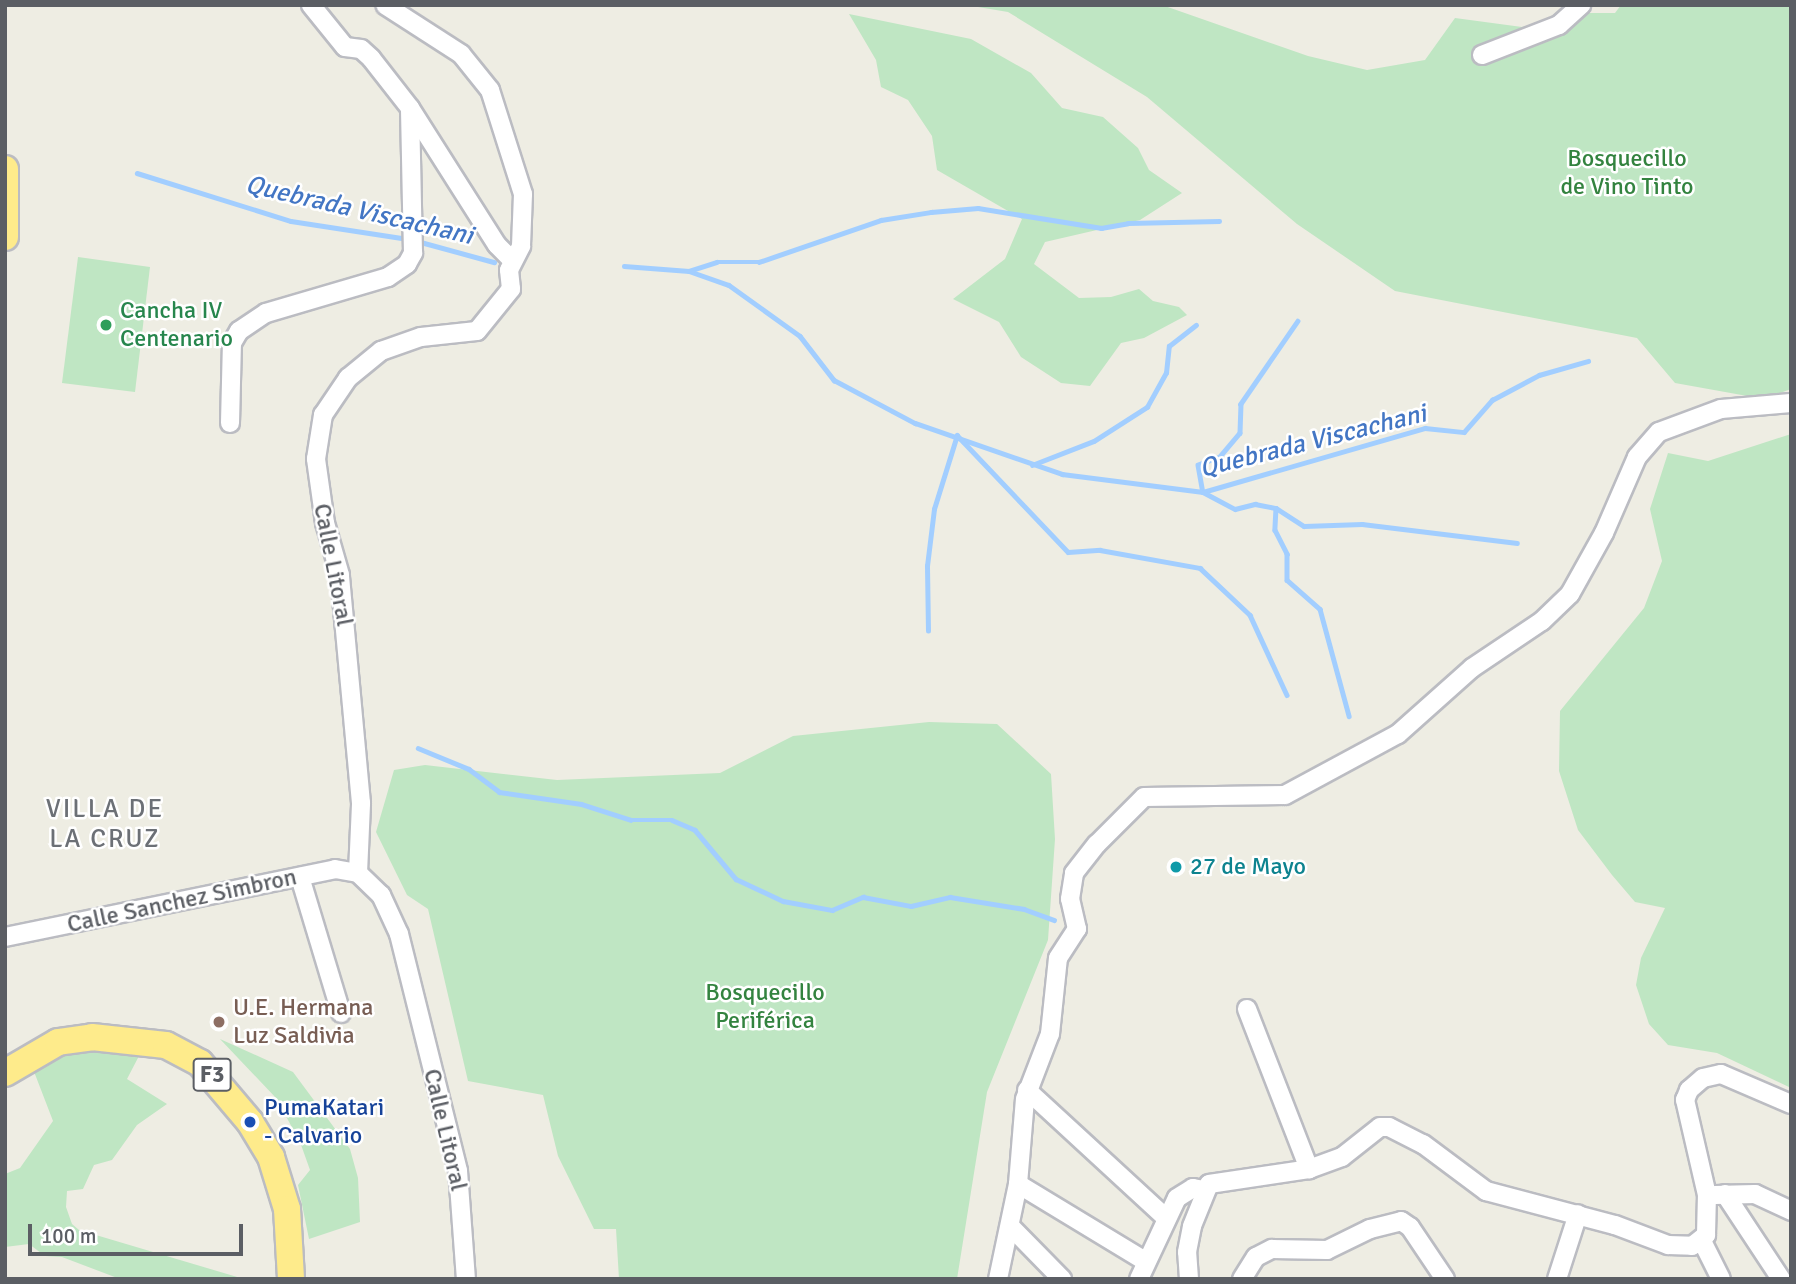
<!DOCTYPE html>
<html>
<head>
<meta charset="utf-8">
<style>
  body { margin:0 }
  #map { position:relative; width:1796px; height:1284px; overflow:hidden; background:#eeede3; font-family:Signika,sans-serif }
  div>[style] { position:absolute }
  [style*='--x'] { left:calc(var(--x)*1px); top:calc(var(--y)*1px); width:calc(var(--w)*1px); rotate:calc(var(--a)*1deg) }
  .green>* { inset:0; background:#bfe6c3 }
  .stream>* { height:4.5px; margin:-2.25px; padding:0 2.25px; transform-origin:2.25px; border-radius:2.25px; background:#a2ceff }
  .roads { filter:drop-shadow(2px 0 #bbbcc2) drop-shadow(-2px 0 #bbbcc2) drop-shadow(0 2px #bbbcc2) drop-shadow(0 -2px #bbbcc2) }
  .minor>* { height:18px; margin:-9px; padding:0 9px; transform-origin:9px; border-radius:9px; background:#fff }
  .highway>* { height:26px; margin:-13px; padding:0 13px; transform-origin:13px; border-radius:13px; background:#feeb8b }
  .dots>* { width:19px; height:19px; translate:-50% -50%; box-sizing:border-box; border:4px solid #fff; border-radius:50% }
  span { translate:-50% -50%; white-space:nowrap; text-align:center; line-height:1.15; -webkit-text-stroke:5px #fff; paint-order:stroke }
  .shield-label span { padding:2px 5px; background:#fff; border:2px solid; border-radius:5px; -webkit-text-stroke-width:0 }
  .shield-label { font-size:23px; color:#5b5e64; font-weight:700 }
  .park-label { font-size:24px; color:#33833f }
  .leisure-label { font-size:24px; color:#27864d }
  .left { translate:0 -50%; text-align:left }
  .street-label { font-size:24px; color:#5b5e64 }
  .culture-label { font-size:24px; color:#0d838f }
  .education-label { font-size:24px; color:#785e54 }
  .transit-label { font-size:24px; color:#164399 }
  .water-label { font-size:26px; color:#4376c4; font-style:italic }
  .neighbourhood-label { font-size:26px; color:#6c7076; letter-spacing:2px }
  .frame { position:absolute; inset:0; border:7px solid #5b5e64; pointer-events:none }
  .scale { position:absolute; left:28px; top:1224px; width:215px; height:32px; box-sizing:border-box; border:4px solid #5b5e64; border-top:0; padding-left:9px; font-size:21px; line-height:24px; white-space:nowrap; color:#5b5e64; -webkit-text-stroke:5px #fff; paint-order:stroke }
</style>
</head>
<body>
<div id="map">
  <div class="green">
    <div style="clip-path:polygon(966px 5px,1162px 5px,1308px 56px,1367px 70px,1425px 60px,1455px 18px,1522px 27px,1573px 13px,1615px 13px,1621px 5px,1791px 5px,1791px 389px,1764px 399px,1675px 383px,1637px 338px,1395px 291px,1297px 224px,1147px 97px,1008px 12px)"></div>
    <div style="clip-path:polygon(849px 14px,971px 39px,1031px 73px,1062px 108px,1103px 117px,1138px 148px,1149px 170px,1182px 193px,1140px 220px,1045px 242px,1034px 264px,1079px 298px,1111px 297px,1139px 289px,1153px 301px,1179px 307px,1187px 315px,1144px 338px,1121px 343px,1090px 386px,1061px 383px,1021px 357px,999px 322px,953px 299px,1005px 259px,1022px 219px,937px 170px,932px 136px,908px 100px,881px 87px,876px 60px)"></div>
    <div style="clip-path:polygon(78px 257px,150px 267px,135px 392px,62px 383px)"></div>
    <div style="clip-path:polygon(1791px 434px,1791px 1088px,1717px 1053px,1668px 1045px,1649px 1024px,1636px 985px,1641px 958px,1665px 908px,1635px 902px,1612px 875px,1578px 830px,1559px 771px,1560px 711px,1644px 608px,1662px 561px,1650px 509px,1668px 453px,1708px 461px)"></div>
    <div style="clip-path:polygon(929px 722px,997px 724px,1051px 774px,1055px 839px,1048px 940px,987px 1092px,957px 1279px,619px 1279px,616px 1229px,594px 1229px,558px 1156px,543px 1095px,468px 1081px,428px 909px,407px 895px,376px 832px,394px 770px,425px 765px,557px 780px,720px 773px,793px 736px)"></div>
    <div style="clip-path:polygon(220px 1039px,293px 1072px,350px 1149px,358px 1178px,360px 1222px,309px 1239px,298px 1185px,310px 1170px,300px 1142px,276px 1098px)"></div>
    <div style="clip-path:polygon(87px 1050px,140px 1054px,127px 1079px,167px 1104px,137px 1125px,112px 1160px,94px 1165px,83px 1189px,67px 1191px,66px 1207px,72px 1224px,79px 1230px,244px 1279px,120px 1279px,62px 1257px,45px 1256px,29px 1244px,5px 1247px,5px 1174px,20px 1168px,53px 1121px,33px 1069px,66px 1053px)"></div>
  </div>
  <div class="stream">
    <div style="--x:137;--y:173;--w:161;--a:17.3"></div>
    <div style="--x:291;--y:221;--w:118;--a:8.7"></div>
    <div style="--x:417;--y:241;--w:80;--a:15.3"></div>
    <div style="--x:624;--y:266;--w:65;--a:4.4"></div>
    <div style="--x:689;--y:271;--w:42;--a:19.3"></div>
    <div style="--x:729;--y:285;--w:87;--a:35.7"></div>
    <div style="--x:800;--y:336;--w:56;--a:52.3"></div>
    <div style="--x:834;--y:380;--w:92;--a:28"></div>
    <div style="--x:915;--y:423;--w:156;--a:19.1"></div>
    <div style="--x:1062;--y:474;--w:142;--a:7.3"></div>
    <div style="--x:1203;--y:492;--w:231;--a:-16.1"></div>
    <div style="--x:1425;--y:428;--w:39;--a:6"></div>
    <div style="--x:1464;--y:432;--w:43;--a:-48.8"></div>
    <div style="--x:1492;--y:400;--w:53;--a:-28"></div>
    <div style="--x:1539;--y:375;--w:51;--a:-15.9"></div>
    <div style="--x:689;--y:271;--w:29;--a:-18"></div>
    <div style="--x:717;--y:262;--w:42;--a:0"></div>
    <div style="--x:759;--y:262;--w:129;--a:-19"></div>
    <div style="--x:881;--y:220;--w:51;--a:-9.1"></div>
    <div style="--x:931;--y:212;--w:47;--a:-4.9"></div>
    <div style="--x:978;--y:208;--w:125;--a:9.2"></div>
    <div style="--x:1101;--y:228;--w:27;--a:-10"></div>
    <div style="--x:1128;--y:223;--w:91;--a:-1.3"></div>
    <div style="--x:1298;--y:321;--w:101;--a:124.5"></div>
    <div style="--x:1241;--y:404;--w:29;--a:92"></div>
    <div style="--x:1240;--y:433;--w:31;--a:130"></div>
    <div style="--x:1220;--y:457;--w:23;--a:160"></div>
    <div style="--x:1198;--y:465;--w:27;--a:80"></div>
    <div style="--x:1203;--y:492;--w:36;--a:28"></div>
    <div style="--x:1235;--y:509;--w:21;--a:-14"></div>
    <div style="--x:1255;--y:504;--w:21;--a:11"></div>
    <div style="--x:1276;--y:508;--w:33;--a:33"></div>
    <div style="--x:1304;--y:526;--w:58;--a:-2"></div>
    <div style="--x:1362;--y:524;--w:156;--a:7"></div>
    <div style="--x:1032;--y:465;--w:66;--a:-21.2"></div>
    <div style="--x:1094;--y:441;--w:63;--a:-32.7"></div>
    <div style="--x:1147;--y:407;--w:39;--a:-61"></div>
    <div style="--x:1166;--y:373;--w:27;--a:-84"></div>
    <div style="--x:1169;--y:346;--w:34;--a:-38"></div>
    <div style="--x:1276;--y:508;--w:22;--a:93"></div>
    <div style="--x:1275;--y:530;--w:27;--a:63"></div>
    <div style="--x:1287;--y:554;--w:26;--a:90"></div>
    <div style="--x:1287;--y:580;--w:44;--a:41.3"></div>
    <div style="--x:1320;--y:609;--w:111;--a:74.8"></div>
    <div style="--x:928;--y:631;--w:65;--a:-90.9"></div>
    <div style="--x:927;--y:566;--w:57;--a:-83"></div>
    <div style="--x:934;--y:509;--w:77;--a:-72.7"></div>
    <div style="--x:957;--y:435;--w:161;--a:46.5"></div>
    <div style="--x:1068;--y:552;--w:32;--a:-4"></div>
    <div style="--x:1100;--y:550;--w:102;--a:10.2"></div>
    <div style="--x:1200;--y:568;--w:69;--a:43.2"></div>
    <div style="--x:1250;--y:615;--w:88;--a:65.2"></div>
    <div style="--x:418;--y:748;--w:55;--a:22.4"></div>
    <div style="--x:469;--y:769;--w:38;--a:37"></div>
    <div style="--x:499;--y:792;--w:83;--a:8.3"></div>
    <div style="--x:581;--y:804;--w:52;--a:17.7"></div>
    <div style="--x:631;--y:820;--w:41;--a:0"></div>
    <div style="--x:672;--y:820;--w:25;--a:23"></div>
    <div style="--x:695;--y:830;--w:64;--a:50.1"></div>
    <div style="--x:736;--y:879;--w:52;--a:25.1"></div>
    <div style="--x:783;--y:901;--w:50;--a:10.4"></div>
    <div style="--x:832;--y:910;--w:34;--a:-23"></div>
    <div style="--x:863;--y:897;--w:49;--a:10.6"></div>
    <div style="--x:911;--y:906;--w:40;--a:-13"></div>
    <div style="--x:950;--y:897;--w:75;--a:9.2"></div>
    <div style="--x:1024;--y:909;--w:32;--a:20"></div>
  </div>
  <div class="roads">
    <div class="minor">
      <div style="--x:1482;--y:55;--w:83;--a:-21.3"></div>
      <div style="--x:1559;--y:25;--w:30;--a:-42"></div>
      <div style="--x:410;--y:108;--w:162;--a:57.6"></div>
      <div style="--x:497;--y:245;--w:21;--a:45"></div>
      <div style="--x:230;--y:423;--w:80;--a:-88.6"></div>
      <div style="--x:232;--y:343;--w:14;--a:-60"></div>
      <div style="--x:239;--y:331;--w:32;--a:-34"></div>
      <div style="--x:266;--y:313;--w:127;--a:-16.4"></div>
      <div style="--x:388;--y:277;--w:23;--a:-34"></div>
      <div style="--x:407;--y:264;--w:13;--a:-61"></div>
      <div style="--x:413;--y:253;--w:145;--a:-91.2"></div>
      <div style="--x:410;--y:108;--w:63;--a:-128"></div>
      <div style="--x:371;--y:58;--w:13;--a:-138"></div>
      <div style="--x:361;--y:49;--w:16;--a:-173"></div>
      <div style="--x:345;--y:47;--w:54;--a:-129"></div>
      <div style="--x:358;--y:873;--w:70;--a:-87.5"></div>
      <div style="--x:361;--y:803;--w:229;--a:-95.3"></div>
      <div style="--x:340;--y:575;--w:54;--a:-106.1"></div>
      <div style="--x:325;--y:523;--w:65;--a:-98"></div>
      <div style="--x:316;--y:459;--w:45;--a:-81"></div>
      <div style="--x:323;--y:415;--w:45;--a:-56"></div>
      <div style="--x:348;--y:378;--w:43;--a:-39.3"></div>
      <div style="--x:381;--y:351;--w:42;--a:-19.3"></div>
      <div style="--x:421;--y:337;--w:56;--a:-6.1"></div>
      <div style="--x:477;--y:331;--w:54;--a:-51"></div>
      <div style="--x:511;--y:289;--w:19;--a:-96"></div>
      <div style="--x:509;--y:270;--w:27;--a:-63"></div>
      <div style="--x:521;--y:246;--w:52;--a:-87.8"></div>
      <div style="--x:523;--y:194;--w:109;--a:-107.6"></div>
      <div style="--x:490;--y:90;--w:46;--a:-128.9"></div>
      <div style="--x:461;--y:54;--w:90;--a:-147.2"></div>
      <div style="--x:300;--y:877;--w:142;--a:73.2"></div>
      <div style="--x:5;--y:937;--w:337;--a:-11.6"></div>
      <div style="--x:335;--y:869;--w:23;--a:10"></div>
      <div style="--x:358;--y:873;--w:32;--a:44"></div>
      <div style="--x:381;--y:895;--w:43;--a:65.2"></div>
      <div style="--x:399;--y:934;--w:244;--a:76"></div>
      <div style="--x:458;--y:1171;--w:108;--a:85.8"></div>
      <div style="--x:1247;--y:1009;--w:172;--a:68.8"></div>
      <div style="--x:1027;--y:1090;--w:188;--a:42.6"></div>
      <div style="--x:1018;--y:1184;--w:149;--a:31.2"></div>
      <div style="--x:1725;--y:1194;--w:102;--a:56.6"></div>
      <div style="--x:1715;--y:1195;--w:40;--a:-1.4"></div>
      <div style="--x:1755;--y:1194;--w:40;--a:25"></div>
      <div style="--x:1011;--y:1227;--w:73;--a:45.6"></div>
      <div style="--x:1702;--y:1241;--w:42;--a:63.4"></div>
      <div style="--x:998;--y:1279;--w:97;--a:-78.1"></div>
      <div style="--x:1018;--y:1184;--w:85;--a:-85.3"></div>
      <div style="--x:1025;--y:1099;--w:70;--a:-69"></div>
      <div style="--x:1050;--y:1034;--w:76;--a:-84"></div>
      <div style="--x:1058;--y:958;--w:35;--a:-57"></div>
      <div style="--x:1077;--y:929;--w:31;--a:-103"></div>
      <div style="--x:1070;--y:899;--w:26;--a:-81"></div>
      <div style="--x:1074;--y:873;--w:37;--a:-52"></div>
      <div style="--x:1097;--y:844;--w:66;--a:-45"></div>
      <div style="--x:1144;--y:797;--w:141;--a:-0.8"></div>
      <div style="--x:1285;--y:795;--w:128;--a:-28.4"></div>
      <div style="--x:1398;--y:734;--w:99;--a:-41.7"></div>
      <div style="--x:1472;--y:668;--w:84;--a:-33.9"></div>
      <div style="--x:1542;--y:621;--w:39;--a:-44"></div>
      <div style="--x:1570;--y:594;--w:70;--a:-60.9"></div>
      <div style="--x:1604;--y:533;--w:83;--a:-66.5"></div>
      <div style="--x:1637;--y:457;--w:33;--a:-49"></div>
      <div style="--x:1659;--y:432;--w:66;--a:-20.4"></div>
      <div style="--x:1721;--y:409;--w:70;--a:-4.9"></div>
      <div style="--x:1139;--y:1279;--w:89;--a:-64.9"></div>
      <div style="--x:1177;--y:1198;--w:19;--a:-32"></div>
      <div style="--x:1193;--y:1188;--w:10;--a:11"></div>
      <div style="--x:1189;--y:1279;--w:27;--a:-94"></div>
      <div style="--x:1187;--y:1252;--w:26;--a:-79"></div>
      <div style="--x:1192;--y:1226;--w:45;--a:-68"></div>
      <div style="--x:1209;--y:1184;--w:101;--a:-8.5"></div>
      <div style="--x:1309;--y:1169;--w:35;--a:-20"></div>
      <div style="--x:1342;--y:1157;--w:48;--a:-38.3"></div>
      <div style="--x:1380;--y:1127;--w:9;--a:0"></div>
      <div style="--x:1389;--y:1127;--w:38;--a:27"></div>
      <div style="--x:1423;--y:1144;--w:79;--a:36.7"></div>
      <div style="--x:1486;--y:1191;--w:133;--a:14.8"></div>
      <div style="--x:1615;--y:1225;--w:57;--a:20.7"></div>
      <div style="--x:1668;--y:1245;--w:24;--a:2"></div>
      <div style="--x:1692;--y:1246;--w:18;--a:-38"></div>
      <div style="--x:1706;--y:1235;--w:40;--a:-88.6"></div>
      <div style="--x:1707;--y:1195;--w:98;--a:-103"></div>
      <div style="--x:1685;--y:1100;--w:11;--a:-68"></div>
      <div style="--x:1689;--y:1090;--w:18;--a:-41"></div>
      <div style="--x:1703;--y:1078;--w:18;--a:-13"></div>
      <div style="--x:1721;--y:1074;--w:76;--a:23.2"></div>
      <div style="--x:1242;--y:1279;--w:26;--a:-58"></div>
      <div style="--x:1256;--y:1257;--w:18;--a:-27"></div>
      <div style="--x:1272;--y:1249;--w:55;--a:1"></div>
      <div style="--x:1327;--y:1250;--w:48;--a:-26"></div>
      <div style="--x:1370;--y:1229;--w:32;--a:-14"></div>
      <div style="--x:1401;--y:1221;--w:11;--a:34"></div>
      <div style="--x:1410;--y:1227;--w:63;--a:56.1"></div>
      <div style="--x:1557;--y:1279;--w:68;--a:-72.1"></div>
    </div>
    <div class="highway">
      <div style="--x:5;--y:169;--w:68;--a:90"></div>
      <div style="--x:5;--y:1073;--w:61;--a:-30.3"></div>
      <div style="--x:58;--y:1042;--w:34;--a:-8"></div>
      <div style="--x:92;--y:1037;--w:74;--a:6.2"></div>
      <div style="--x:166;--y:1045;--w:38;--a:28"></div>
      <div style="--x:200;--y:1063;--w:77;--a:49.7"></div>
      <div style="--x:250;--y:1122;--w:41;--a:59"></div>
      <div style="--x:271;--y:1157;--w:54;--a:72.9"></div>
      <div style="--x:287;--y:1209;--w:70;--a:86.7"></div>
    </div>
  </div>
  <div class="dots">
    <div style="left:106px;top:325px;background:#2e9e5b"></div>
    <div style="left:1176px;top:867px;background:#0f9aa8"></div>
    <div style="left:219px;top:1022px;background:#8d6e63"></div>
    <div style="left:250px;top:1122px;background:#1a4fb4"></div>
  </div>
  <div class="shield-label">
    <span style="left:212px;top:1075px">F3</span>
  </div>
  <div class="park-label">
    <span style="left:1627px;top:173px">Bosquecillo<br>de Vino Tinto</span>
    <span style="left:765px;top:1007px">Bosquecillo<br>Periférica</span>
  </div>
  <div class="leisure-label">
    <span class="left" style="left:120px;top:325px">Cancha IV<br>Centenario</span>
  </div>
  <div class="street-label">
    <span style="left:333px;top:565px;rotate:79deg">Calle Litoral</span>
    <span style="left:182px;top:901px;rotate:-12deg">Calle Sanchez Simbron</span>
    <span style="left:445px;top:1130px;rotate:77deg">Calle Litoral</span>
  </div>
  <div class="culture-label">
    <span class="left" style="left:1190px;top:867px">27 de Mayo</span>
  </div>
  <div class="education-label">
    <span class="left" style="left:233px;top:1022px">U.E. Hermana<br>Luz Saldivia</span>
  </div>
  <div class="transit-label">
    <span class="left" style="left:264px;top:1122px">PumaKatari<br>- Calvario</span>
  </div>
  <div class="water-label">
    <span style="left:359px;top:211px;rotate:13deg">Quebrada Viscachani</span>
    <span style="left:1313px;top:442px;rotate:-14deg">Quebrada Viscachani</span>
  </div>
  <div class="neighbourhood-label">
    <span style="left:105px;top:825px">VILLA DE<br>LA CRUZ</span>
  </div>
  <div class="frame"></div>
  <div class="scale">100 m</div>
</div>
</body>
</html>
